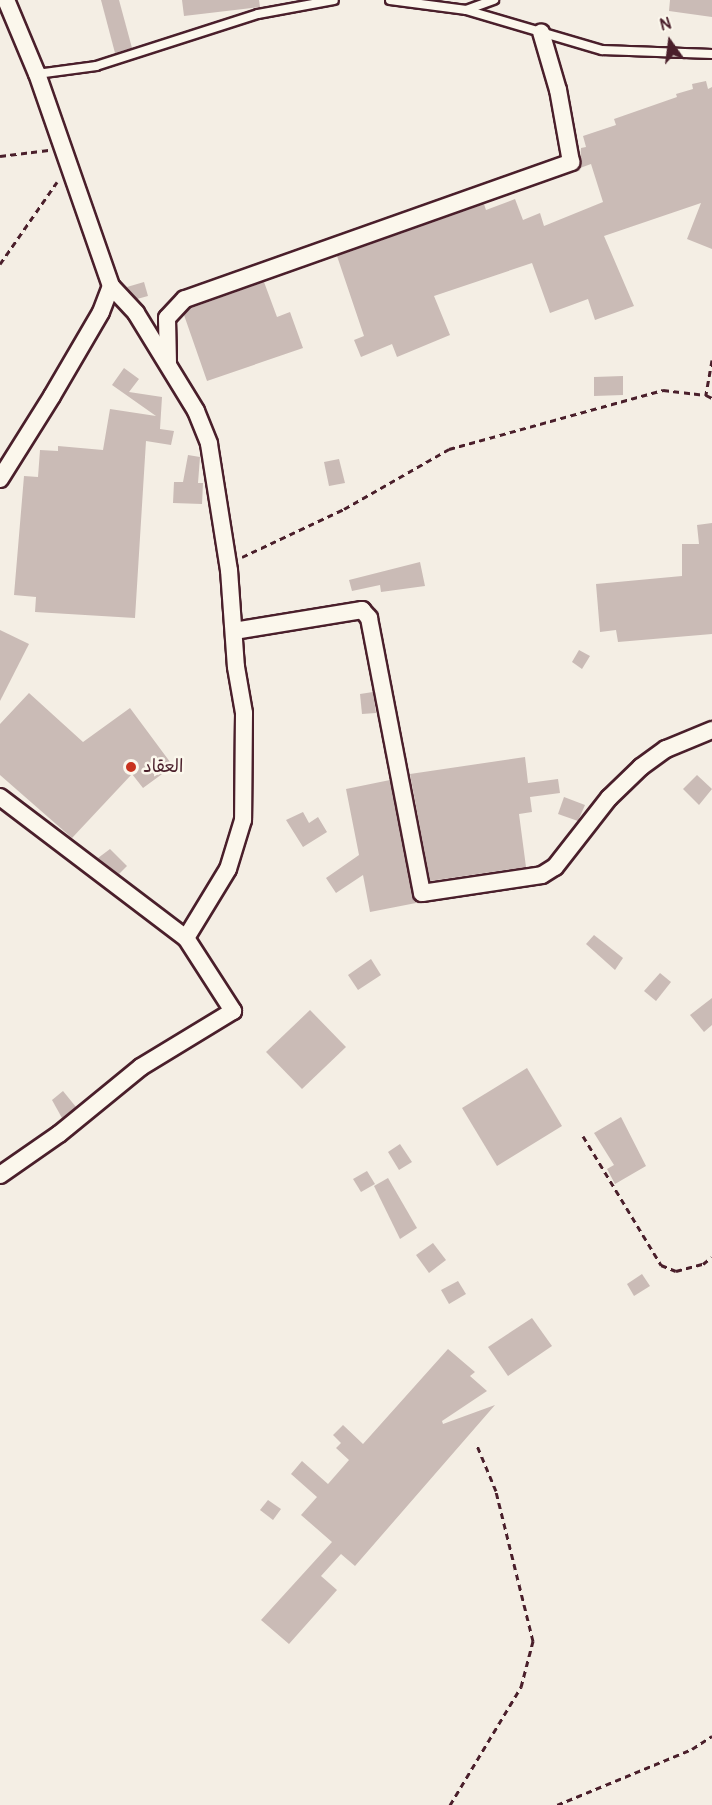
<!DOCTYPE html>
<html>
<head>
<meta charset="utf-8">
<style>
  body { margin:0 }
  #map { position:relative; width:712px; height:1805px; overflow:hidden; background:#f4eee4; font-family:Pangolin,"Playpen Sans Arabic",sans-serif }
  div>[style] { position:absolute }
  [style*='--x'] { left:calc(var(--x)*1px); top:calc(var(--y)*1px); width:calc(var(--w)*1px); rotate:calc(var(--a)*1deg) }
  .building>* { inset:0; background:#cabbb6 }
  .path>* { height:3px; margin-top:-1.5px; transform-origin:0; background:repeating-linear-gradient(90deg,#4a1f2b 0 6px,transparent 0 10.5px) }
  .roads { filter:drop-shadow(2px 0 #4a1f2b) drop-shadow(-2px 0 #4a1f2b) drop-shadow(0 2px #4a1f2b) drop-shadow(0 -2px #4a1f2b) }
  .lane>* { height:8px; margin:-4px; padding:0 4px; transform-origin:4px; border-radius:4px; background:#fbf7ec }
  .street>* { height:16px; margin:-8px; padding:0 8px; transform-origin:8px; border-radius:8px; background:#fbf7ec }
  .dots>* { width:16px; height:16px; translate:-50% -50%; box-sizing:border-box; border:3px solid #fbf7ec; border-radius:50% }
  span { translate:-50% -50%; white-space:nowrap; text-align:center; line-height:1.15; -webkit-text-stroke:5px #fbf7ec; paint-order:stroke }
  .poi-label { font-size:18px; color:#4a1f2b }
  .left { translate:0 -50%; text-align:left }
  .north { position:absolute; left:640px; top:12px; width:60px; height:60px; -webkit-text-stroke:4px #fbf7ec; paint-order:stroke; rotate:346deg; font-size:16px; font-weight:700; line-height:24px; text-align:center; color:#4a1f2b }
  .north::after { content:''; display:block; margin:auto; width:21px; height:27px; background:#4a1f2b; clip-path:polygon(50% 0,100% 100%,50% 72%,0 100%) }
</style>
</head>
<body>
<div id="map">
  <div class="building">
    <div style="clip-path:polygon(101px 0,119px 0,132px 48px,115px 53px)"></div>
    <div style="clip-path:polygon(182px 0,259px 0,260px 7px,184px 16px)"></div>
    <div style="clip-path:polygon(670px 0,712px 0,712px 17px,669px 11px)"></div>
    <div style="clip-path:polygon(706px 81px,708px 89px,712px 87px,712px 249px,687px 239px,701px 203px,604px 236px,634px 306px,595px 320px,588px 299px,550px 313px,532px 263px,434px 296px,450px 335px,397px 357px,392px 344px,361px 357px,354px 340px,364px 336px,337px 256px,484px 204px,486px 210px,515px 199px,523px 220px,540px 213px,544px 226px,603px 202px,591px 164px,580px 168px,581px 148px,586px 147px,583px 136px,616px 125px,614px 119px,677px 97px,676px 94px,693px 89px,692px 84px)"></div>
    <div style="clip-path:polygon(144px 282px,148px 296px,137px 299px,127px 287px)"></div>
    <div style="clip-path:polygon(264px 282px,277px 317px,290px 312px,303px 348px,207px 381px,184px 315px,191px 308px)"></div>
    <div style="clip-path:polygon(124px 368px,139px 379px,129px 392px,162px 397px,160px 429px,174px 431px,171px 445px,146px 441px,135px 618px,35px 612px,36px 597px,14px 595px,24px 476px,38px 477px,40px 450px,58px 451px,58px 446px,103px 450px,110px 409px,156px 416px,112px 385px)"></div>
    <div style="clip-path:polygon(623px 376px,623px 395px,594px 396px,594px 377px)"></div>
    <div style="clip-path:polygon(188px 455px,200px 457px,198px 483px,203px 483px,202px 504px,173px 503px,174px 482px,183px 482px)"></div>
    <div style="clip-path:polygon(339px 459px,345px 483px,329px 486px,324px 462px)"></div>
    <div style="clip-path:polygon(712px 523px,712px 634px,618px 642px,616px 630px,600px 632px,596px 584px,682px 576px,682px 544px,699px 544px,697px 525px)"></div>
    <div style="clip-path:polygon(420px 562px,425px 586px,381px 592px,380px 585px,352px 591px,349px 580px)"></div>
    <div style="clip-path:polygon(0 630px,29px 644px,0 701px)"></div>
    <div style="clip-path:polygon(579px 650px,590px 656px,582px 669px,572px 662px)"></div>
    <div style="clip-path:polygon(373px 692px,376px 713px,362px 714px,360px 694px)"></div>
    <div style="clip-path:polygon(29px 693px,83px 742px,130px 708px,173px 766px,143px 788px,132px 774px,72px 838px,0 775px,0 724px)"></div>
    <div style="clip-path:polygon(525px 757px,528px 783px,558px 779px,560px 793px,530px 797px,532px 812px,519px 814px,526px 867px,430px 881px,410px 774px)"></div>
    <div style="clip-path:polygon(697px 775px,712px 789px,699px 805px,683px 789px)"></div>
    <div style="clip-path:polygon(390px 780px,416px 903px,370px 912px,363px 875px,336px 893px,326px 878px,359px 855px,346px 789px)"></div>
    <div style="clip-path:polygon(564px 797px,585px 805px,578px 821px,558px 814px)"></div>
    <div style="clip-path:polygon(303px 812px,309px 823px,318px 817px,327px 832px,303px 847px,286px 820px)"></div>
    <div style="clip-path:polygon(110px 849px,127px 866px,119px 874px,98px 858px)"></div>
    <div style="clip-path:polygon(594px 935px,623px 958px,615px 970px,586px 944px)"></div>
    <div style="clip-path:polygon(371px 959px,381px 975px,358px 990px,348px 975px)"></div>
    <div style="clip-path:polygon(660px 973px,671px 982px,656px 1001px,644px 991px)"></div>
    <div style="clip-path:polygon(712px 998px,712px 1025px,704px 1032px,690px 1015px)"></div>
    <div style="clip-path:polygon(310px 1010px,346px 1047px,302px 1089px,266px 1052px)"></div>
    <div style="clip-path:polygon(527px 1068px,562px 1126px,497px 1166px,462px 1108px)"></div>
    <div style="clip-path:polygon(63px 1091px,76px 1107px,62px 1118px,52px 1100px)"></div>
    <div style="clip-path:polygon(621px 1117px,646px 1166px,615px 1184px,607px 1169px,614px 1165px,594px 1133px)"></div>
    <div style="clip-path:polygon(400px 1144px,412px 1162px,399px 1170px,388px 1152px)"></div>
    <div style="clip-path:polygon(367px 1171px,375px 1184px,361px 1192px,353px 1179px)"></div>
    <div style="clip-path:polygon(388px 1178px,417px 1228px,400px 1239px,374px 1186px)"></div>
    <div style="clip-path:polygon(433px 1243px,446px 1260px,429px 1273px,416px 1255px)"></div>
    <div style="clip-path:polygon(642px 1274px,650px 1286px,634px 1296px,627px 1284px)"></div>
    <div style="clip-path:polygon(458px 1281px,466px 1294px,449px 1304px,441px 1290px)"></div>
    <div style="clip-path:polygon(532px 1318px,552px 1346px,508px 1376px,488px 1347px)"></div>
    <div style="clip-path:polygon(448px 1349px,475px 1372px,470px 1376px,487px 1391px,442px 1421px,443px 1424px,495px 1405px,355px 1566px,341px 1554px,321px 1576px,337px 1590px,289px 1644px,261px 1620px,332px 1542px,301px 1515px,317px 1497px,291px 1474px,302px 1461px,328px 1484px,349px 1460px,336px 1448px,341px 1443px,333px 1435px,343px 1425px,363px 1444px)"></div>
    <div style="clip-path:polygon(268px 1500px,281px 1509px,273px 1520px,260px 1510px)"></div>
  </div>
  <div class="path">
    <div style="--x:0;--y:156;--w:49;--a:-7"></div>
    <div style="--x:0;--y:264;--w:100;--a:-55.2"></div>
    <div style="--x:712;--y:360;--w:36;--a:100"></div>
    <div style="--x:706;--y:395;--w:7;--a:27"></div>
    <div style="--x:242;--y:557;--w:113;--a:-25.2"></div>
    <div style="--x:344;--y:509;--w:121;--a:-29.7"></div>
    <div style="--x:449;--y:449;--w:222;--a:-15.4"></div>
    <div style="--x:663;--y:390;--w:43;--a:6.6"></div>
    <div style="--x:583;--y:1136;--w:151;--a:58.8"></div>
    <div style="--x:661;--y:1265;--w:16;--a:22"></div>
    <div style="--x:676;--y:1271;--w:28;--a:-15"></div>
    <div style="--x:703;--y:1264;--w:11;--a:-38"></div>
    <div style="--x:450;--y:1805;--w:138;--a:-59"></div>
    <div style="--x:521;--y:1687;--w:48;--a:-75.4"></div>
    <div style="--x:533;--y:1641;--w:154;--a:-103.9"></div>
    <div style="--x:496;--y:1491;--w:52;--a:-112.6"></div>
    <div style="--x:557;--y:1805;--w:146;--a:-22.5"></div>
    <div style="--x:692;--y:1749;--w:24;--a:-33"></div>
  </div>
  <div class="roads">
    <div class="lane">
      <div style="--x:390;--y:0;--w:77;--a:7.5"></div>
      <div style="--x:466;--y:10;--w:142;--a:16.4"></div>
      <div style="--x:602;--y:50;--w:110;--a:2.1"></div>
      <div style="--x:466;--y:10;--w:30;--a:-20"></div>
      <div style="--x:37;--y:74;--w:60;--a:-7.7"></div>
      <div style="--x:96;--y:66;--w:170;--a:-17.8"></div>
      <div style="--x:258;--y:14;--w:77;--a:-10.4"></div>
    </div>
    <div class="street">
      <div style="--x:111;--y:286;--w:37;--a:47"></div>
      <div style="--x:136;--y:313;--w:115;--a:58.5"></div>
      <div style="--x:196;--y:411;--w:35;--a:68"></div>
      <div style="--x:209;--y:444;--w:128;--a:81"></div>
      <div style="--x:229;--y:570;--w:97;--a:85.9"></div>
      <div style="--x:236;--y:667;--w:47;--a:80.1"></div>
      <div style="--x:244;--y:713;--w:107;--a:90.5"></div>
      <div style="--x:243;--y:820;--w:51;--a:107"></div>
      <div style="--x:228;--y:869;--w:81;--a:121.3"></div>
      <div style="--x:168;--y:363;--w:45;--a:-91.3"></div>
      <div style="--x:167;--y:318;--w:26;--a:-47"></div>
      <div style="--x:185;--y:299;--w:410;--a:-19.5"></div>
      <div style="--x:571;--y:162;--w:73;--a:-100.2"></div>
      <div style="--x:558;--y:90;--w:60;--a:-106.3"></div>
      <div style="--x:0;--y:479;--w:98;--a:-57.9"></div>
      <div style="--x:52;--y:396;--w:97;--a:-59.7"></div>
      <div style="--x:101;--y:312;--w:28;--a:-69"></div>
      <div style="--x:111;--y:286;--w:225;--a:-109.2"></div>
      <div style="--x:37;--y:74;--w:80;--a:-112.7"></div>
      <div style="--x:234;--y:631;--w:130;--a:-9.3"></div>
      <div style="--x:362;--y:610;--w:11;--a:49"></div>
      <div style="--x:369;--y:618;--w:280;--a:79.1"></div>
      <div style="--x:422;--y:893;--w:121;--a:-8.5"></div>
      <div style="--x:542;--y:875;--w:15;--a:-32"></div>
      <div style="--x:555;--y:867;--w:88;--a:-52"></div>
      <div style="--x:609;--y:798;--w:45;--a:-44.1"></div>
      <div style="--x:641;--y:767;--w:31;--a:-36"></div>
      <div style="--x:666;--y:749;--w:50;--a:-22.4"></div>
      <div style="--x:0;--y:797;--w:233;--a:37.2"></div>
      <div style="--x:186;--y:938;--w:87;--a:57.2"></div>
      <div style="--x:233;--y:1011;--w:108;--a:148.7"></div>
      <div style="--x:141;--y:1067;--w:106;--a:140.7"></div>
      <div style="--x:59;--y:1134;--w:72;--a:145.2"></div>
    </div>
  </div>
  <div class="dots">
    <div style="left:131px;top:767px;background:#c8321e"></div>
  </div>
  <div class="poi-label">
    <span class="left" style="left:143px;top:767px">العقاد</span>
  </div>
  <div class="north">N</div>
</div>
</body>
</html>
